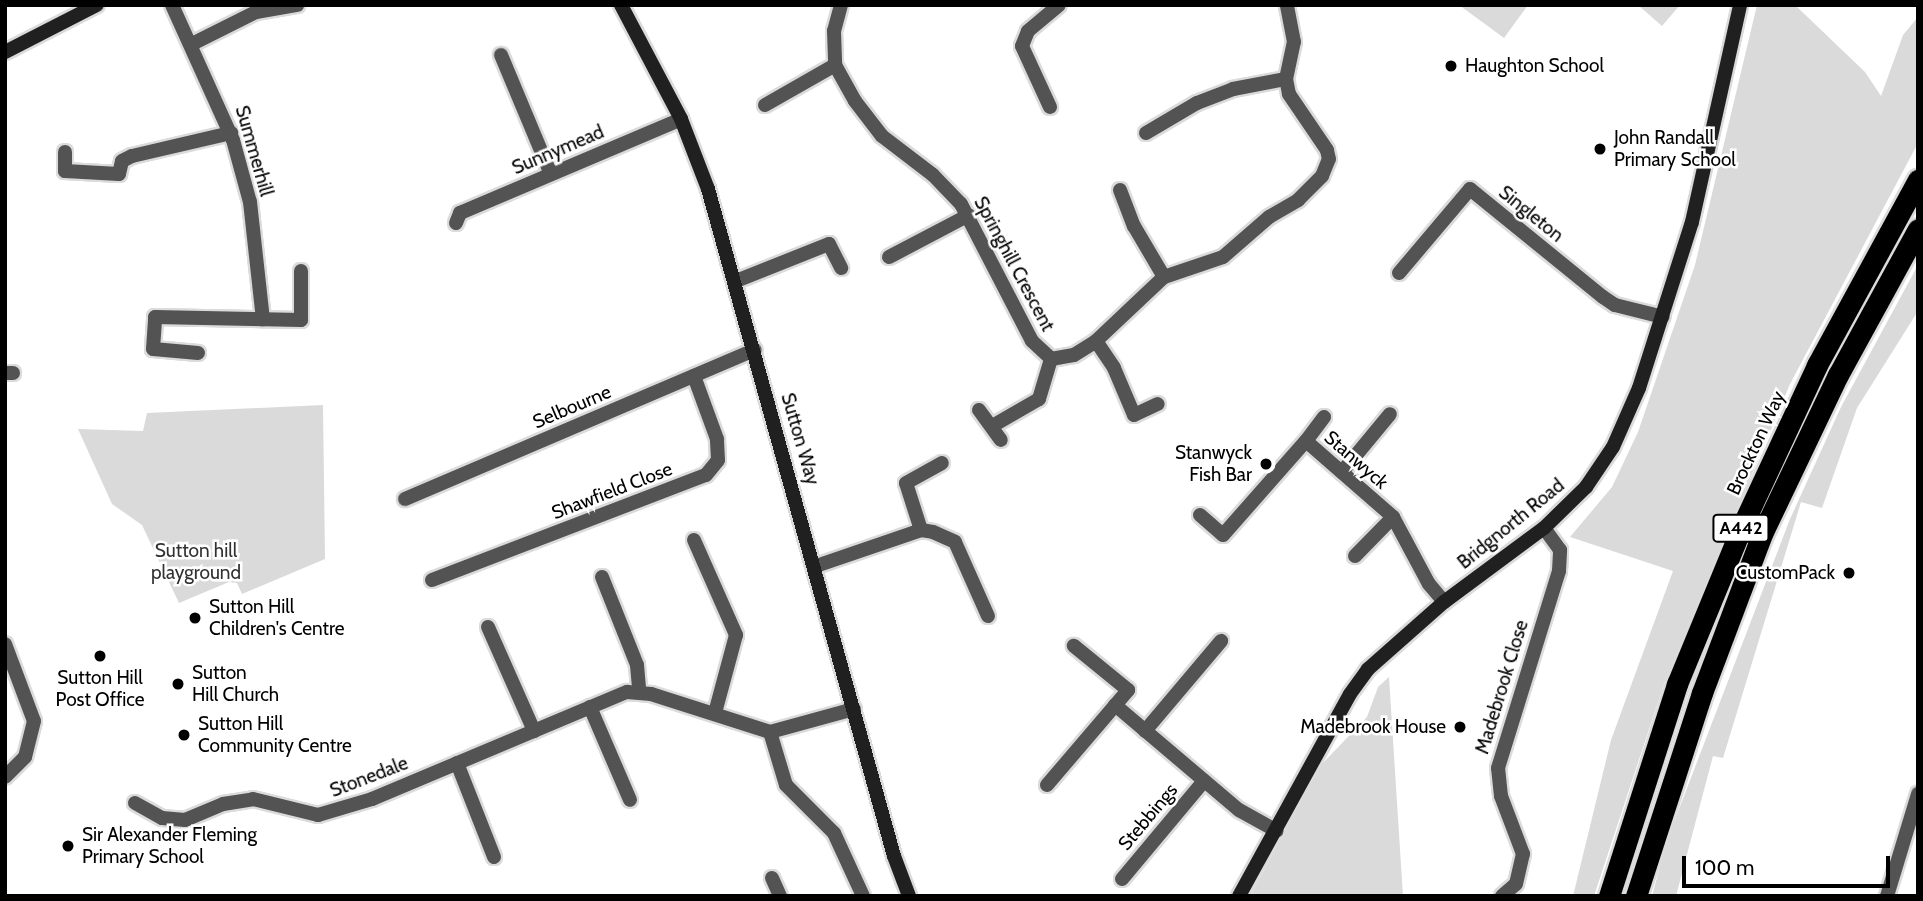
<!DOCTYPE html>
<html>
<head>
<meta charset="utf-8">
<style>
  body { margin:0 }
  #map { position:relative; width:1923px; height:901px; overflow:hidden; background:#fff; font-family:Cabin,sans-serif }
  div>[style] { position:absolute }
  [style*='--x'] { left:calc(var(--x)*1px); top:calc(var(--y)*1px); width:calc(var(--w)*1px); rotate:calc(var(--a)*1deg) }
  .green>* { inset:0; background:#dadada }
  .roads { filter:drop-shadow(2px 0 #dbdbdb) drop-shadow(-2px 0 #dbdbdb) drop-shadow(0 2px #dbdbdb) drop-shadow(0 -2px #dbdbdb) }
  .street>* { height:14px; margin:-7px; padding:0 7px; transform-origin:7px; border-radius:7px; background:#535353 }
  .secondary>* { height:14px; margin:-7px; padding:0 7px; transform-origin:7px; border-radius:7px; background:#202020 }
  .highway>* { height:21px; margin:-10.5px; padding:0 10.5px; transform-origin:10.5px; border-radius:10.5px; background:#000 }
  .dots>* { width:19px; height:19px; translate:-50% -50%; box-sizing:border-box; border:4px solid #fff; border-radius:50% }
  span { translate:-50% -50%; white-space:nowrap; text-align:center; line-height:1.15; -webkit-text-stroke:5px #fff; paint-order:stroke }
  .shield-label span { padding:2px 5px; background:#fff; border:2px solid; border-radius:5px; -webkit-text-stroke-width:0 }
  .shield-label { font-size:18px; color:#000; font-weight:700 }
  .poi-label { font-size:19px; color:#000 }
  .left { translate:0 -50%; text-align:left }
  .right { translate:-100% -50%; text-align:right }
  .street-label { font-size:19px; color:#000 }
  .park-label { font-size:19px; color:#313131 }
  .frame { position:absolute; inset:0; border:7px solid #000; pointer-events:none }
  .scale { position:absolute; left:1682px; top:856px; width:208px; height:32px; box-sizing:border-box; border:4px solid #000; border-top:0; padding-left:9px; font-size:21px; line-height:24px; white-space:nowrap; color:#000; -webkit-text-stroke:5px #fff; paint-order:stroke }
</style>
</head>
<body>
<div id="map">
  <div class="green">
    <div style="clip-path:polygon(1459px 5px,1528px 5px,1504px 38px)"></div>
    <div style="clip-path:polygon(1638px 5px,1680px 5px,1662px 26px)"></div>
    <div style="clip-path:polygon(1757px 5px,1795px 5px,1865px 72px,1881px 96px,1903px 35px,1918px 17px,1918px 143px,1790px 384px,1665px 681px,1594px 896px,1573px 896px,1611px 740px,1673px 571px,1570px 537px,1612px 487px,1638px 432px,1695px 265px)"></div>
    <div style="clip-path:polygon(1918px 265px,1918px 311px,1857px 408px,1822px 508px,1801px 502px,1723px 758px,1713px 756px,1676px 896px,1652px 896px,1666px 843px,1790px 519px,1841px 407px)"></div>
    <div style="clip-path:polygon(323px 405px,325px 559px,242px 594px,237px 583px,229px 582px,179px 603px,142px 525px,112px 504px,78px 429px,143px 431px,147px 413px)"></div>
    <div style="clip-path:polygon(1389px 677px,1403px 896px,1250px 896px,1321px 765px,1367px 717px,1378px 687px)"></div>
  </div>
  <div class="roads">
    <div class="street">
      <div style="--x:172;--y:5;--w:148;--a:65.7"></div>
      <div style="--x:233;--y:140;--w:64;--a:74.7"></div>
      <div style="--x:250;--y:202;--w:118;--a:83.7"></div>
      <div style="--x:841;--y:5;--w:27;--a:105"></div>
      <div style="--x:834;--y:31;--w:34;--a:88"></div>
      <div style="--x:835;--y:65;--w:41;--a:60.9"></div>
      <div style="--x:855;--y:101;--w:44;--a:52.4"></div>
      <div style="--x:882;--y:136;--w:64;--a:37.4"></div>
      <div style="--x:933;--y:175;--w:40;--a:46"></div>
      <div style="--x:961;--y:204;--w:154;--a:62.6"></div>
      <div style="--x:1032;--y:341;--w:26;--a:43"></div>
      <div style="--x:1051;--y:359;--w:23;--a:-10"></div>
      <div style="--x:1074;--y:355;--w:26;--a:-32"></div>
      <div style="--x:1096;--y:341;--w:93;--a:-43.3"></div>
      <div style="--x:1164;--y:277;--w:62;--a:-18.7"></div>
      <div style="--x:1223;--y:257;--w:61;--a:-41"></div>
      <div style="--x:1269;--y:217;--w:34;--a:-30"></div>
      <div style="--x:1298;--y:200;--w:34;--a:-45"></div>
      <div style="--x:1322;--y:176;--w:18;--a:-68"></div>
      <div style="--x:1329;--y:159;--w:9;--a:-103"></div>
      <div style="--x:1327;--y:150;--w:68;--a:-124.2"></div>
      <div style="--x:1289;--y:94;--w:15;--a:-101"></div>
      <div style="--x:1286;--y:79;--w:38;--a:-78"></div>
      <div style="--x:1294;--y:42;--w:38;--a:-101"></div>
      <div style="--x:192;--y:44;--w:72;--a:-26.6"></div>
      <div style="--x:256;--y:12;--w:42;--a:-9.7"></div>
      <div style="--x:501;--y:55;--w:127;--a:67.3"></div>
      <div style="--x:765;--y:105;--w:81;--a:-29.7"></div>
      <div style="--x:1050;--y:107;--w:67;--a:-114.7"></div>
      <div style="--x:1022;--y:46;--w:16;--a:-68"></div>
      <div style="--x:1028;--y:31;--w:40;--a:-40"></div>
      <div style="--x:1146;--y:133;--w:59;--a:-30.5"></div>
      <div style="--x:1197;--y:103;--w:39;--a:-21"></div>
      <div style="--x:1233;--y:89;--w:54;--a:-10.7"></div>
      <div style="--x:65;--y:152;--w:19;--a:90"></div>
      <div style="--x:65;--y:171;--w:54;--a:3.2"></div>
      <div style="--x:119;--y:174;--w:13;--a:-77"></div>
      <div style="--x:122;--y:161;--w:11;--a:-27"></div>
      <div style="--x:132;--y:156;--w:102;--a:-13.1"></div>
      <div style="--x:1120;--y:190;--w:39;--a:69"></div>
      <div style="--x:1134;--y:226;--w:59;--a:59.5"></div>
      <div style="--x:456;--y:223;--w:11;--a:-68"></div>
      <div style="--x:460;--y:213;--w:240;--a:-23"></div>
      <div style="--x:889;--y:257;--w:90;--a:-27.7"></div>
      <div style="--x:1399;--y:273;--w:110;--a:-49.8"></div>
      <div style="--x:1470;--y:189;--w:171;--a:39.1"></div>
      <div style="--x:1603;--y:297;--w:14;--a:34"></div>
      <div style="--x:1615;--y:305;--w:49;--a:14"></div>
      <div style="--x:736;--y:281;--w:100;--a:-21.7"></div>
      <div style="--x:829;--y:244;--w:27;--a:63"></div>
      <div style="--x:1096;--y:341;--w:32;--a:56"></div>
      <div style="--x:1114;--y:368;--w:51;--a:66.9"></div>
      <div style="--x:1134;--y:415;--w:26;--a:-25"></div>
      <div style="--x:198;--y:353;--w:45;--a:-174.9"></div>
      <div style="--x:153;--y:349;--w:32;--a:-86"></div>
      <div style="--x:155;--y:317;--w:146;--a:1.2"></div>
      <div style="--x:301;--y:320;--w:49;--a:-90"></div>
      <div style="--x:5;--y:373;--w:8;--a:0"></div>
      <div style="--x:979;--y:410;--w:37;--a:54"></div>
      <div style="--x:994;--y:425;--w:52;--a:-30"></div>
      <div style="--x:1039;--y:399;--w:42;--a:-73.3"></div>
      <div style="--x:1306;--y:441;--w:30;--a:-53"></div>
      <div style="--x:1342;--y:472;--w:75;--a:-50.4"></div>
      <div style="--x:405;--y:499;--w:380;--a:-23.1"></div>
      <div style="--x:1200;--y:515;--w:30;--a:41"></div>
      <div style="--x:1223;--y:535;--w:125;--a:-48.6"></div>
      <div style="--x:1306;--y:441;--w:116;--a:41.1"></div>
      <div style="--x:1393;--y:517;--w:76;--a:61.8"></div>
      <div style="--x:1429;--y:584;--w:23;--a:50"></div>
      <div style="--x:921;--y:530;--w:49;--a:-107.7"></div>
      <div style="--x:906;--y:483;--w:41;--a:-29.1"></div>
      <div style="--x:694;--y:540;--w:104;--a:66.1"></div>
      <div style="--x:736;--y:635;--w:81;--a:105.1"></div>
      <div style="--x:1355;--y:556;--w:54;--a:-45.7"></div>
      <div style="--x:816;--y:566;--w:111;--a:-18.9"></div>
      <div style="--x:921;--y:530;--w:12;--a:9"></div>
      <div style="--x:933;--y:532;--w:24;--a:24"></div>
      <div style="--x:955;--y:542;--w:81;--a:66"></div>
      <div style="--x:602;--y:577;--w:95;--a:68.3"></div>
      <div style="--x:637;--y:665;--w:25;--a:85"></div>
      <div style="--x:432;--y:580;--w:293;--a:-21"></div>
      <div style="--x:706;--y:475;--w:19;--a:-51"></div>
      <div style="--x:718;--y:460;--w:21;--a:-93"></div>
      <div style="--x:717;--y:439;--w:67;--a:-110.1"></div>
      <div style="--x:488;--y:627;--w:114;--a:66.1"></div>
      <div style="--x:5;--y:644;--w:82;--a:69.4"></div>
      <div style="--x:34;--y:721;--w:37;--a:104"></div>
      <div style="--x:25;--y:757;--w:28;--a:135"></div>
      <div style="--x:1115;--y:705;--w:162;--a:40.3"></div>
      <div style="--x:1239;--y:810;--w:43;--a:28.9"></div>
      <div style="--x:590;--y:707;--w:101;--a:66.7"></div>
      <div style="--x:1145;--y:731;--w:118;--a:-49.8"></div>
      <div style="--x:770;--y:732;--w:55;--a:73.2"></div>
      <div style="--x:786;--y:785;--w:68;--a:45"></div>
      <div style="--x:834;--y:833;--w:69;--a:65.3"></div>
      <div style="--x:457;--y:763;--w:101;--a:68.5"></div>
      <div style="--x:1047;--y:785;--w:125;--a:-49.5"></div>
      <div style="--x:1128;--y:690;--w:70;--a:-140.8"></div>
      <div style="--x:135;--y:803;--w:31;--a:29"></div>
      <div style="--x:162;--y:818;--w:23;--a:5"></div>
      <div style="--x:185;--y:820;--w:41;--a:-22.8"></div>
      <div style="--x:223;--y:804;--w:30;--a:-9"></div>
      <div style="--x:253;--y:799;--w:67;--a:13.8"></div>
      <div style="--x:318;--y:815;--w:56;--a:-16.5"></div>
      <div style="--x:372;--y:799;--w:277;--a:-22.8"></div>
      <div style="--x:627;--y:692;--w:24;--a:5"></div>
      <div style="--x:651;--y:694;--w:125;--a:17.7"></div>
      <div style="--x:770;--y:732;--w:87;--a:-15.3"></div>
      <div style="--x:772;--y:878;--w:20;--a:66"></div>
      <div style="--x:1122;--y:879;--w:128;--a:-50.1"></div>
      <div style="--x:1502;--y:896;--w:18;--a:-41"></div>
      <div style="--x:1516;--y:884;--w:31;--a:-77"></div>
      <div style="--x:1523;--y:854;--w:62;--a:-110.8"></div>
      <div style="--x:1501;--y:796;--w:28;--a:-96"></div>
      <div style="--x:1498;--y:768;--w:206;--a:-72.8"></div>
      <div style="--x:1559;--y:571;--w:21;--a:-87"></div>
      <div style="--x:1560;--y:550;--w:27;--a:-126"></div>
      <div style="--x:1887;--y:896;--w:107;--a:-73.1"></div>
    </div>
    <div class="secondary">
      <div style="--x:621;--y:5;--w:129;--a:62.2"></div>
      <div style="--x:681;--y:119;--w:75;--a:68.9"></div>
      <div style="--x:708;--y:189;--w:692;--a:74.42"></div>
      <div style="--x:894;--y:856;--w:43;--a:69.4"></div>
      <div style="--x:5;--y:52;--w:103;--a:-27.1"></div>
      <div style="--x:1239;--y:896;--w:230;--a:-61.2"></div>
      <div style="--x:1350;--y:694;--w:31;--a:-54"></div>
      <div style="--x:1368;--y:669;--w:101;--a:-41.4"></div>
      <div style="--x:1444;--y:602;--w:124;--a:-36.5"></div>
      <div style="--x:1544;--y:528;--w:59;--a:-44.3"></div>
      <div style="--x:1586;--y:487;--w:48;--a:-56"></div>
      <div style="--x:1613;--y:447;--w:64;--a:-66.2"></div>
      <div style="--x:1639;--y:388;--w:174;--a:-72.3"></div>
      <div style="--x:1692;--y:222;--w:222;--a:-77.5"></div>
    </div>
    <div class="highway">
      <div style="--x:1609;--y:896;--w:223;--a:-72.2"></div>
      <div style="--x:1677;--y:684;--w:173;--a:-67.6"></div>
      <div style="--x:1743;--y:524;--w:175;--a:-65"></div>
      <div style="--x:1817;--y:365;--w:211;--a:-61.4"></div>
      <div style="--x:1636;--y:896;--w:213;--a:-72"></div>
      <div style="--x:1702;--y:693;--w:170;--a:-69.3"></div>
      <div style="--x:1762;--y:534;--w:176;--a:-64.5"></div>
      <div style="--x:1838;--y:375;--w:166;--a:-61.3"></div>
    </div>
  </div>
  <div class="dots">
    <div style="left:1451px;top:66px;background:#000"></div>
    <div style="left:1600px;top:149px;background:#000"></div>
    <div style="left:1266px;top:464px;background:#000"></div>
    <div style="left:1849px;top:573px;background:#000"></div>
    <div style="left:195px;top:618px;background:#000"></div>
    <div style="left:100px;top:656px;background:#000"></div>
    <div style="left:178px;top:684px;background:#000"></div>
    <div style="left:1460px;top:727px;background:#000"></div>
    <div style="left:184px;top:735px;background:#000"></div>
    <div style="left:68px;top:846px;background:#000"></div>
  </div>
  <div class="shield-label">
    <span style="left:1741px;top:528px">A442</span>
  </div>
  <div class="poi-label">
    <span class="left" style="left:1465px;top:66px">Haughton School</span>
    <span class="left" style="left:1614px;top:149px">John Randall<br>Primary School</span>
    <span class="right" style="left:1252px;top:464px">Stanwyck<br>Fish Bar</span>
    <span class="right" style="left:1835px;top:573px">CustomPack</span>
    <span class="left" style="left:209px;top:618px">Sutton Hill<br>Children's Centre</span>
    <span class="left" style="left:192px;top:684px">Sutton<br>Hill Church</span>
    <span style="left:100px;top:689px">Sutton Hill<br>Post Office</span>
    <span class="left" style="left:198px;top:735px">Sutton Hill<br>Community Centre</span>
    <span class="right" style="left:1446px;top:727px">Madebrook House</span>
    <span class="left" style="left:82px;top:846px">Sir Alexander Fleming<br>Primary School</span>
  </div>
  <div class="street-label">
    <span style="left:558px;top:150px;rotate:-23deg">Sunnymead</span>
    <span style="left:254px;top:151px;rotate:74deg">Summerhill</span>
    <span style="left:1531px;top:214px;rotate:39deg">Singleton</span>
    <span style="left:1014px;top:264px;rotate:62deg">Springhill Crescent</span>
    <span style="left:572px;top:407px;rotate:-23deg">Selbourne</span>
    <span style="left:800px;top:439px;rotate:74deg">Sutton Way</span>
    <span style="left:1756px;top:443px;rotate:-65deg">Brockton Way</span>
    <span style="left:1356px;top:460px;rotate:41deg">Stanwyck</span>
    <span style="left:612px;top:491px;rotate:-21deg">Shawfield Close</span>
    <span style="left:1511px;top:524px;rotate:-39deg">Bridgnorth Road</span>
    <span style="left:1502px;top:687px;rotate:-73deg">Madebrook Close</span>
    <span style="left:369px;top:777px;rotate:-21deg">Stonedale</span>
    <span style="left:1148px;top:817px;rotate:-50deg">Stebbings</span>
  </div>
  <div class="park-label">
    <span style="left:196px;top:562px">Sutton hill<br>playground</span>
  </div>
  <div class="frame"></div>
  <div class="scale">100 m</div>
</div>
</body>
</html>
